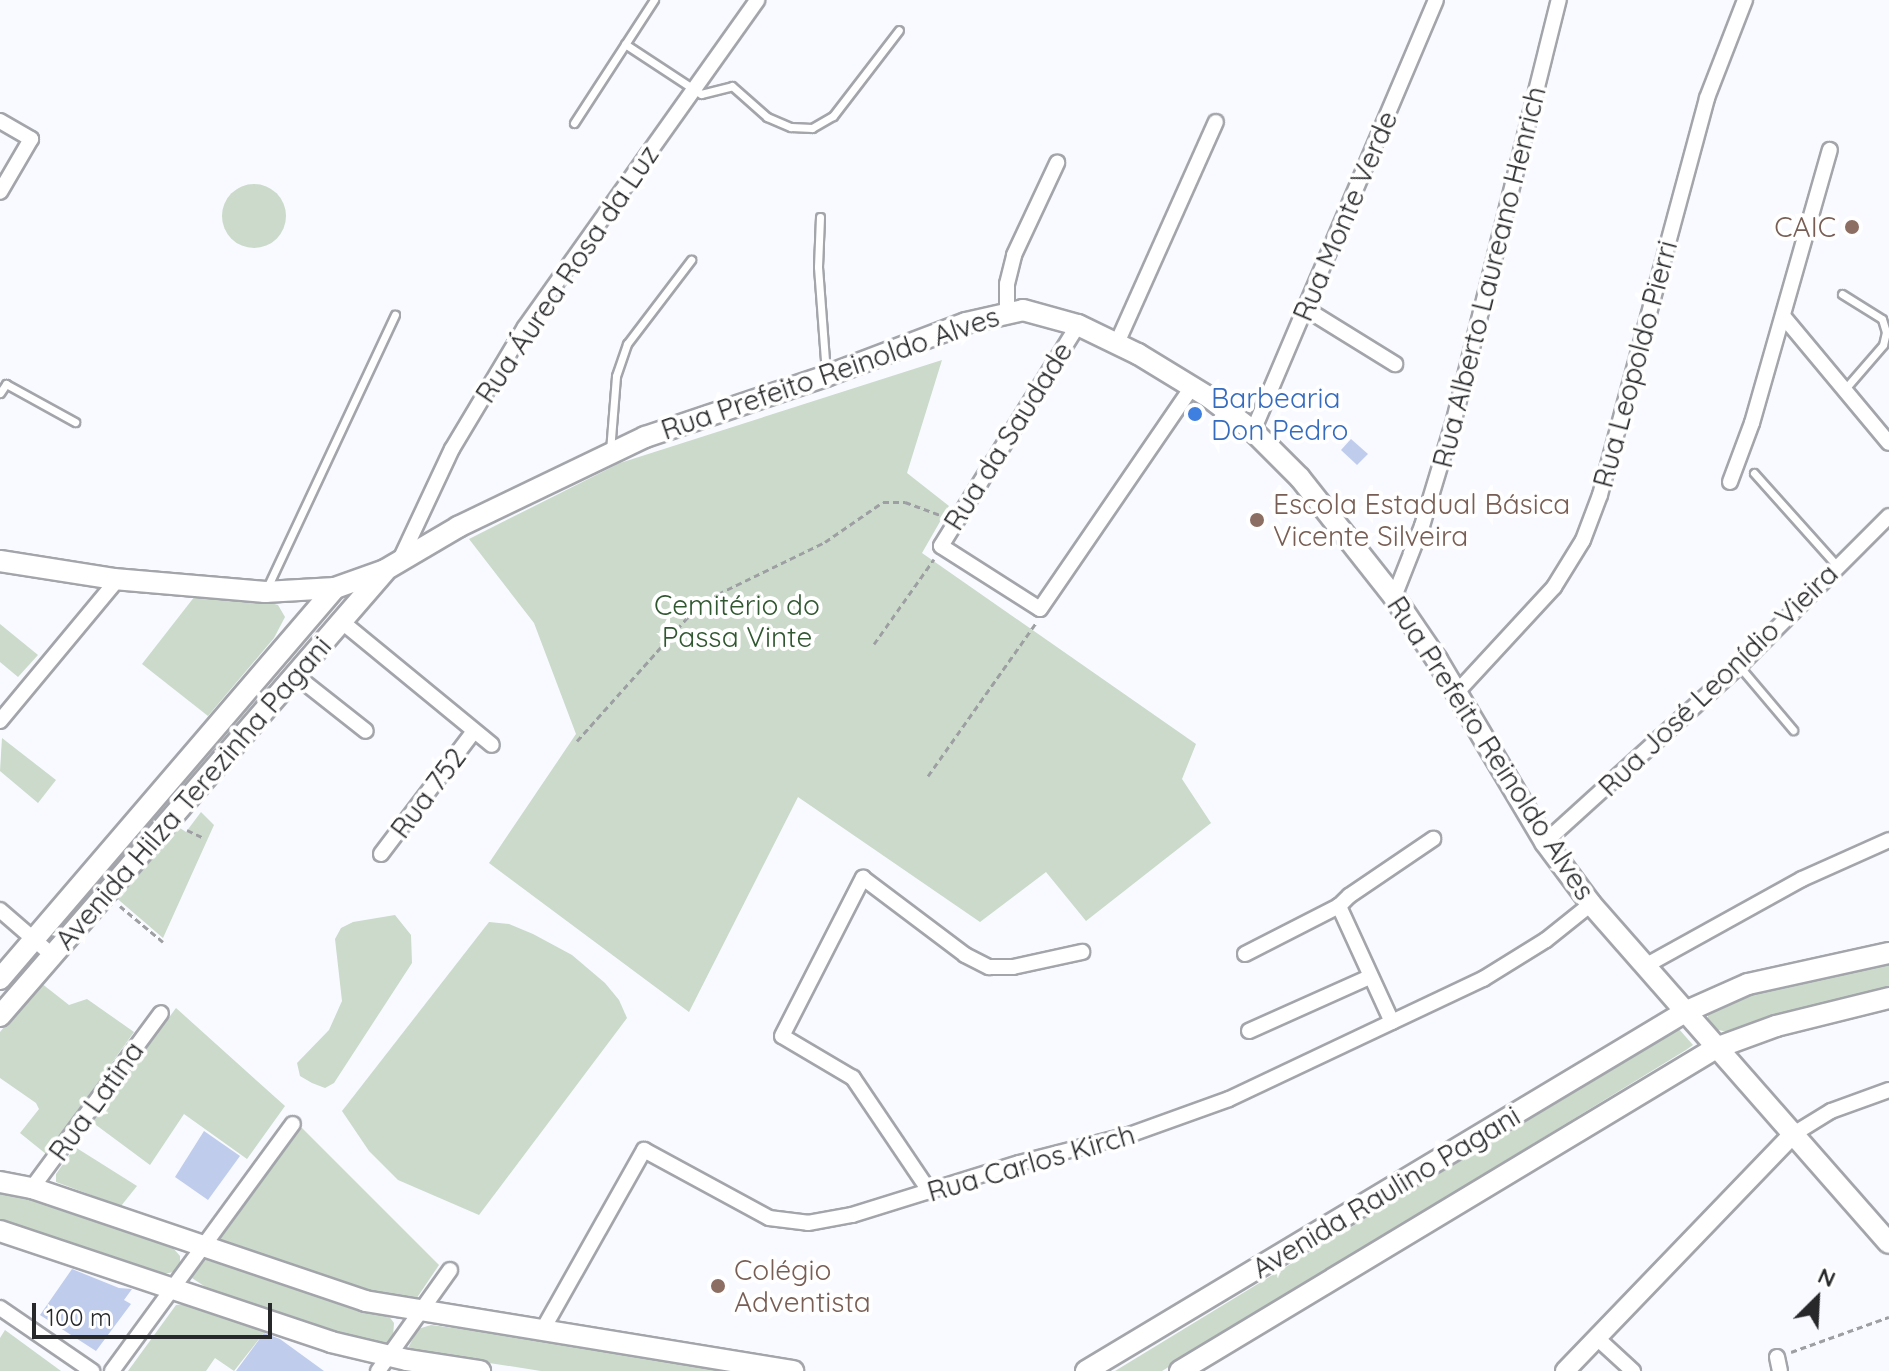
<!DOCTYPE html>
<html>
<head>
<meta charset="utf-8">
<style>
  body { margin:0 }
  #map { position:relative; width:1889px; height:1371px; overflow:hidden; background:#f8faff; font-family:Quicksand,sans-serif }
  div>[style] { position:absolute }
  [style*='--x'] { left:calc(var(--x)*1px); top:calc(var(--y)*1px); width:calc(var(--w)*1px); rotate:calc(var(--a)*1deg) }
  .green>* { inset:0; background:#cbdaca }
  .round { border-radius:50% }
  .building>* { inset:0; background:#bfccec }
  .path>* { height:3px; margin-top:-1.5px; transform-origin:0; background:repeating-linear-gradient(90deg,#9d9fa2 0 6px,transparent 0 10px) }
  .roads { filter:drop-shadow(2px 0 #a3a5ab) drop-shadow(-2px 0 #a3a5ab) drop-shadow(0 2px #a3a5ab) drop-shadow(0 -2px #a3a5ab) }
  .service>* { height:7px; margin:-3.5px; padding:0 3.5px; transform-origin:3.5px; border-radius:3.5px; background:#fff }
  .minor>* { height:14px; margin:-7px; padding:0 7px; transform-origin:7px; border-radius:7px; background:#fff }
  .tertiary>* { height:18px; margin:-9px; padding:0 9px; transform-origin:9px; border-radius:9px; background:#fff }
  .secondary>* { height:20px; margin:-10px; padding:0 10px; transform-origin:10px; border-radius:10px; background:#fff }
  .dots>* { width:22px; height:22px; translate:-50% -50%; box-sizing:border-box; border:4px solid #fff; border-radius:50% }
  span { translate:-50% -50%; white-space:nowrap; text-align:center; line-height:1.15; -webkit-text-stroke:8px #fff; paint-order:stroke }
  .street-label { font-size:28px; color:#27282a }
  .education-label { font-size:28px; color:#785e54 }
  .right { translate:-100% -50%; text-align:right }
  .left { translate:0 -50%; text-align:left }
  .shop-label { font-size:28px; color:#366cbe }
  .park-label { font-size:28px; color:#305730 }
  .north { position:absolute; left:1777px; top:1259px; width:80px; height:80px; -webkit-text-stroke:6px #fff; paint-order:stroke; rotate:24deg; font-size:22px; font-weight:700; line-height:32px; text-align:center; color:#27282a }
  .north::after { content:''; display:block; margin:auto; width:28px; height:36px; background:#27282a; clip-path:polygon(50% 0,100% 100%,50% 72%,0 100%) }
  .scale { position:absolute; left:32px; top:1303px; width:240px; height:36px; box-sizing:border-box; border:4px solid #27282a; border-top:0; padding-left:10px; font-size:24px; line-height:28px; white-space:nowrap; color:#27282a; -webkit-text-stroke:6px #fff; paint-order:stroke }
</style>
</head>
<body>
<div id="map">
  <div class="green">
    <div class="round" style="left:222px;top:184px;width:64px;height:64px"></div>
    <div style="clip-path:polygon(942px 360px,907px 473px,949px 506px,922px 553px,1196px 744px,1182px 779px,1211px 823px,1086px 921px,1046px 872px,980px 922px,798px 797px,689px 1012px,489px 863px,576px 734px,534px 623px,469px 539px,620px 463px)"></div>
    <div style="clip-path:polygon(195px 596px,263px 601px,278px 605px,285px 617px,274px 638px,208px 716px,142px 664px)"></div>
    <div style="clip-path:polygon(0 624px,38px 655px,18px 677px,0 662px)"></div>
    <div style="clip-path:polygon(2px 738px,56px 780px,38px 803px,0 771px)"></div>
    <div style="clip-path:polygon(201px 812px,214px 825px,163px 938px,113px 895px,174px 824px,186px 832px)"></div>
    <div style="clip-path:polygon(395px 915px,411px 935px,412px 963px,334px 1083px,325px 1088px,312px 1083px,300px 1076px,297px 1063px,329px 1030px,342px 1001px,335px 939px,341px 928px,353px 922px)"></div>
    <div style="clip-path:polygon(489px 922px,509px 924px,533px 934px,572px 955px,605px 983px,619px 1000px,627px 1018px,479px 1215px,398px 1180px,369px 1151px,342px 1111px)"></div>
    <div style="clip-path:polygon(1889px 960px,1889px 990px,1791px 1011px,1728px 1032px,1713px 1029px,1708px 1021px,1708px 1011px,1739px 993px)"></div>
    <div style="clip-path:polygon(41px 983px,69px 1005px,87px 999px,134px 1032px,46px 1154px,20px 1133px,39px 1109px,36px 1103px,0 1078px,0 1032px)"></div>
    <div style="clip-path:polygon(176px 1008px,285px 1106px,247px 1159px,184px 1114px,150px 1165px,92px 1122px)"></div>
    <div style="clip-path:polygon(1678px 1028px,1693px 1045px,1686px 1050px,1162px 1371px,1115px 1371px)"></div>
    <div style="clip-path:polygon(300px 1126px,439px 1265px,410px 1308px,215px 1244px)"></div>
    <div style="clip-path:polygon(75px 1147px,137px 1186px,121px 1206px,56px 1182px,56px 1174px)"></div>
    <div style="clip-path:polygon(0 1190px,160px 1241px,173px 1248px,180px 1256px,180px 1264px,174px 1272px,163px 1274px,0 1222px)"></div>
    <div style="clip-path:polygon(203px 1258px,388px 1315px,394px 1323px,393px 1336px,387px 1343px,372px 1345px,213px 1292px,192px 1278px,195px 1266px)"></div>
    <div style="clip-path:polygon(185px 1304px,267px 1329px,234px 1371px,215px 1358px,206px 1371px,128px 1371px,176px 1305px)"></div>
    <div style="clip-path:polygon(431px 1325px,598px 1346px,750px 1371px,541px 1371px,407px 1350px,418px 1329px)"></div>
    <div style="clip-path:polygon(5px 1330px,61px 1371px,0 1371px,0 1338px)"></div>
  </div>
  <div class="building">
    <div style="clip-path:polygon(1351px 439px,1368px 454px,1357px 465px,1341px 450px)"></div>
    <div style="clip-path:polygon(204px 1131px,240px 1156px,208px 1200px,175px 1177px)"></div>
    <div style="clip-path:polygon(72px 1269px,119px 1288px,132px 1289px,124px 1300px,131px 1304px,96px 1351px,40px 1315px)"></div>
    <div style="clip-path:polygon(264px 1333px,280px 1339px,324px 1371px,236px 1371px)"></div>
  </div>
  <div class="path">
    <div style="--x:874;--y:644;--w:104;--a:-54.8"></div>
    <div style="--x:577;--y:741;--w:165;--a:-48.2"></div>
    <div style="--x:687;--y:618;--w:39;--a:-38"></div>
    <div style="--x:718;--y:594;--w:119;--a:-25.9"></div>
    <div style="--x:825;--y:542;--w:70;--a:-34.6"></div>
    <div style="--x:883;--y:502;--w:22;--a:0"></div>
    <div style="--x:905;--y:502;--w:40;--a:20.2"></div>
    <div style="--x:928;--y:776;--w:187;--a:-54.8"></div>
    <div style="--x:187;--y:830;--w:19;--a:25"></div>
    <div style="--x:120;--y:906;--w:56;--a:39.9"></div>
    <div style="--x:1791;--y:1352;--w:104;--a:-19.7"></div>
  </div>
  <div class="roads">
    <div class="service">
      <div style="--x:625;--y:44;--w:91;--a:33.3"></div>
      <div style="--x:701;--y:94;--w:32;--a:-14"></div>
      <div style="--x:732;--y:86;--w:47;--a:41.5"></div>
      <div style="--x:767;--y:117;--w:26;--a:23"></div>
      <div style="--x:791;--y:127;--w:21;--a:3"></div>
      <div style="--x:812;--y:128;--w:24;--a:-30"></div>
      <div style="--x:833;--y:116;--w:108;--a:-52.5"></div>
      <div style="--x:574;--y:123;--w:147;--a:-57"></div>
      <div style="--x:820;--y:217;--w:50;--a:92.3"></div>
      <div style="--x:818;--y:267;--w:107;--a:85.7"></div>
      <div style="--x:1842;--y:294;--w:47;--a:32"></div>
      <div style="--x:1882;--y:319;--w:14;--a:73"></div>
      <div style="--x:1886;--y:332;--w:13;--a:103"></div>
      <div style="--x:1883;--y:345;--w:60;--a:130.9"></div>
      <div style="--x:0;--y:393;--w:11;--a:-56"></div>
      <div style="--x:6;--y:384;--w:79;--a:28.8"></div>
      <div style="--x:610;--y:451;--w:75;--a:-85.4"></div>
      <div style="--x:616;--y:376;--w:34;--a:-71"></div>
      <div style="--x:627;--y:344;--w:106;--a:-52.7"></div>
      <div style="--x:1754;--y:473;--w:126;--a:48.2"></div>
      <div style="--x:266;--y:590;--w:304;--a:-64.9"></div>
      <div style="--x:1739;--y:666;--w:84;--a:49.8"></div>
    </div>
    <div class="minor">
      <div style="--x:0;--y:121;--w:36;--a:30"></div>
      <div style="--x:31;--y:139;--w:61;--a:120.3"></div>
      <div style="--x:1306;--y:309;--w:105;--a:31.7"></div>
      <div style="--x:1007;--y:311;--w:27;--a:-90"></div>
      <div style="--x:1007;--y:284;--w:30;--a:-76"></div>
      <div style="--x:1014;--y:255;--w:102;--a:-64.9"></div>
      <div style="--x:1783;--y:316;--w:165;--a:50.2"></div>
      <div style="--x:1078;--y:325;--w:260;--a:121.8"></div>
      <div style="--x:941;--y:546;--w:117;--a:32.5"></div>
      <div style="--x:1040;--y:609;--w:269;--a:-55.6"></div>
      <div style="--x:1117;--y:343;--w:242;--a:-65.9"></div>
      <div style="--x:1253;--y:431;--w:468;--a:-67"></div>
      <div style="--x:1730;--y:482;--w:63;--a:-69.6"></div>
      <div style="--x:1752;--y:423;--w:284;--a:-74.1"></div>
      <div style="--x:399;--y:562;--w:125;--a:-64.9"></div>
      <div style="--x:452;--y:449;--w:142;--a:-59.1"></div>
      <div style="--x:525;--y:327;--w:401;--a:-54.6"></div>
      <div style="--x:1394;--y:597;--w:76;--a:-68.5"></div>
      <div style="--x:1422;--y:526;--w:111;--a:-73.2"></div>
      <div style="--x:1454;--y:420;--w:433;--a:-76"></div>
      <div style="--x:341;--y:621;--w:195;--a:39.4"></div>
      <div style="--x:295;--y:675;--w:90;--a:38.3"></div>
      <div style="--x:1458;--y:691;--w:142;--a:-47.3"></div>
      <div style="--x:1554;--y:587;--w:55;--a:-58.3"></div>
      <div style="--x:1583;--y:540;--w:48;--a:-69.3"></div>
      <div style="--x:1600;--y:495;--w:411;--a:-74.9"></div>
      <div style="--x:1707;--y:98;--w:105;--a:-68.8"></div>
      <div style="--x:0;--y:721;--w:185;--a:-50.3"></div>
      <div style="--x:1545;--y:842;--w:262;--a:-42.2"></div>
      <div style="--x:1739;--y:666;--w:212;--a:-45"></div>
      <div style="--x:381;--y:854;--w:154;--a:-52.9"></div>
      <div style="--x:0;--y:910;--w:69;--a:40.9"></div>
      <div style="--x:1245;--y:954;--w:106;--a:-27.1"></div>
      <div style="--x:1645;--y:966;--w:179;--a:-29"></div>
      <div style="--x:1802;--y:879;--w:95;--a:-24.1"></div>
      <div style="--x:1392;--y:1022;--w:128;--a:-114.6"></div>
      <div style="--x:1339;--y:906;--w:14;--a:-45"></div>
      <div style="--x:1349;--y:896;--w:102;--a:-34.2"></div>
      <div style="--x:1249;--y:1031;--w:133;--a:-24.1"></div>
      <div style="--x:1792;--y:1135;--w:46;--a:-31.6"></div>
      <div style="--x:1831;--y:1111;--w:62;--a:-19.9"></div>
      <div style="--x:32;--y:1188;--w:217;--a:-53.6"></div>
      <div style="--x:930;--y:1192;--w:138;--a:-124"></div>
      <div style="--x:853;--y:1078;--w:82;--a:-149.4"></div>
      <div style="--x:782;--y:1036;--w:178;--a:-62.9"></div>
      <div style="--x:863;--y:878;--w:128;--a:37"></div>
      <div style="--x:965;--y:955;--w:27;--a:27"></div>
      <div style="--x:989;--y:967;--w:24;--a:0"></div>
      <div style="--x:1013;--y:967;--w:71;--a:-12.3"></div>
      <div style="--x:0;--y:1308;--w:112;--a:34.4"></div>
      <div style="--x:542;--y:1331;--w:208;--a:-60.6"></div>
      <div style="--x:644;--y:1150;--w:142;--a:28.5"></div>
      <div style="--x:769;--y:1218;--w:39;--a:7"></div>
      <div style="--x:808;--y:1223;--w:45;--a:-10.3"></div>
      <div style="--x:852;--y:1215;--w:175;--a:-17.3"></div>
      <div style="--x:1019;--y:1163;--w:114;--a:-14.3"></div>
      <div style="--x:1129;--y:1135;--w:106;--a:-19.8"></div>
      <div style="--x:1229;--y:1099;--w:281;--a:-25.3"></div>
      <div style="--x:1483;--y:979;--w:74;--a:-31.8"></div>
      <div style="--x:1546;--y:940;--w:58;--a:-38.7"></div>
      <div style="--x:1597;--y:1338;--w:49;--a:42.5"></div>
      <div style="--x:1777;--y:1357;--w:14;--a:78"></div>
      <div style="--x:112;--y:1371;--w:306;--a:-53.8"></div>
      <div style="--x:378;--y:1371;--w:124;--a:-54.5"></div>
    </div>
    <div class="tertiary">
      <div style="--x:1565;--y:1371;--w:327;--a:-46.1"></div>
    </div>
    <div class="secondary">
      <div style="--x:0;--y:561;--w:115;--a:9"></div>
      <div style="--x:114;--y:579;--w:152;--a:4.9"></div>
      <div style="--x:265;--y:592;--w:70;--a:-3.3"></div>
      <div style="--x:335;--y:588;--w:53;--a:-19.8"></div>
      <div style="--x:385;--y:570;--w:85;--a:-30.5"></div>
      <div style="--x:458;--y:527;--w:208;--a:-25.7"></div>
      <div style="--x:645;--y:437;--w:191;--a:-18.6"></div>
      <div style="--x:826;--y:376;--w:150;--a:-20.7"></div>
      <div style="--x:966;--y:323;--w:58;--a:-12.8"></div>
      <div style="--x:1023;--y:310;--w:57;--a:15.3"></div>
      <div style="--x:1078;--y:325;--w:67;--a:25.8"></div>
      <div style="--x:1138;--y:354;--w:84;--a:31.4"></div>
      <div style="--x:1210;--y:398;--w:54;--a:37.5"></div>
      <div style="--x:1253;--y:431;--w:66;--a:45"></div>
      <div style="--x:1300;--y:478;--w:152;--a:51.7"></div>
      <div style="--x:1394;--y:597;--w:76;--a:55.7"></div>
      <div style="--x:1437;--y:660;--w:212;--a:59.3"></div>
      <div style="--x:1545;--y:842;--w:77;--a:53.4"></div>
      <div style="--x:1591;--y:904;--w:451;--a:48.7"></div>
      <div style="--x:0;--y:979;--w:515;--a:-49.41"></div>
      <div style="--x:0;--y:1016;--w:588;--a:-49.13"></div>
      <div style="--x:0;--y:1182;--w:33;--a:11"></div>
      <div style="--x:32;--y:1188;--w:352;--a:18.7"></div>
      <div style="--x:365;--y:1301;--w:434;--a:9.3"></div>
      <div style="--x:0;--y:1231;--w:349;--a:18.5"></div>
      <div style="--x:331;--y:1342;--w:78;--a:13.3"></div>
      <div style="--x:407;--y:1360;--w:74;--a:8.6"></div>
      <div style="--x:1086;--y:1371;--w:698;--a:-30.94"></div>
      <div style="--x:1685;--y:1012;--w:69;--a:-24"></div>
      <div style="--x:1748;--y:984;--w:144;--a:-12.4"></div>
      <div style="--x:1180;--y:1371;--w:626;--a:-31.07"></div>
      <div style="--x:1716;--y:1048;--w:64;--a:-20.1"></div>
      <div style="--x:1776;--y:1026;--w:116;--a:-13.9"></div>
    </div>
  </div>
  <div class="dots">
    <div style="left:1852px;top:227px;background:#8d6e63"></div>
    <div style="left:1195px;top:414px;background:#3f7fe0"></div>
    <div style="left:1257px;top:520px;background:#8d6e63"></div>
    <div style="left:718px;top:1286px;background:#8d6e63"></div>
  </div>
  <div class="street-label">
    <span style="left:1345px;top:216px;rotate:-67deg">Rua Monte Verde</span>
    <span style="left:567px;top:274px;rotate:-56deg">Rua Áurea Rosa da Luz</span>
    <span style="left:1489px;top:277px;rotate:-76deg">Rua Alberto Laureano Henrich</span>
    <span style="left:1635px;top:364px;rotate:-75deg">Rua Leopoldo Pierri</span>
    <span style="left:830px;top:373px;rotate:-19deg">Rua Prefeito Reinoldo Alves</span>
    <span style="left:1008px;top:436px;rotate:-58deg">Rua da Saudade</span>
    <span style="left:1718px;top:680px;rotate:-44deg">Rua José Leonídio Vieira</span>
    <span style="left:1491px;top:748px;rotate:57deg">Rua Prefeito Reinoldo Alves</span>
    <span style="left:193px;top:793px;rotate:-49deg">Avenida Hilza Terezinha Pagani</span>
    <span style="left:428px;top:793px;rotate:-53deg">Rua 752</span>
    <span style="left:96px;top:1101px;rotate:-54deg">Rua Latina</span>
    <span style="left:1031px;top:1163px;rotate:-16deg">Rua Carlos Kirch</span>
    <span style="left:1386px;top:1192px;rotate:-31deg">Avenida Raulino Pagani</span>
  </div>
  <div class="education-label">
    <span class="right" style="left:1836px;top:227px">CAIC</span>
    <span class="left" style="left:1273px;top:520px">Escola Estadual Básica<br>Vicente Silveira</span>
    <span class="left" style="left:734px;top:1286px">Colégio<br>Adventista</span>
  </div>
  <div class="shop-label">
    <span class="left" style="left:1211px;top:414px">Barbearia<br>Don Pedro</span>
  </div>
  <div class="park-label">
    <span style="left:737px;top:621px">Cemitério do<br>Passa Vinte</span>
  </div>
  <div class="north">N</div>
  <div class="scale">100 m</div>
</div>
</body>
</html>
